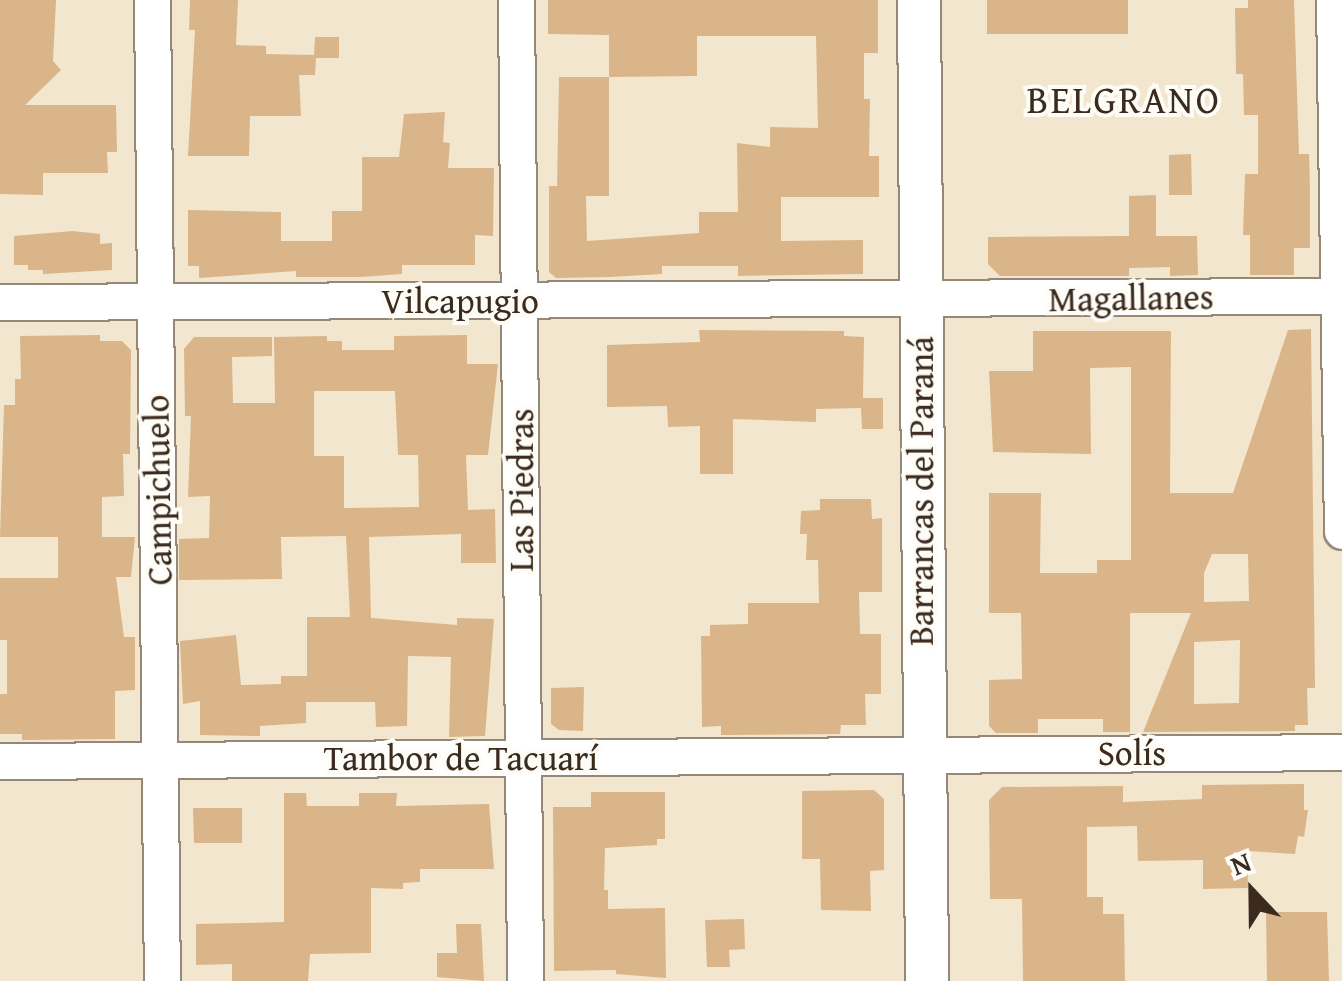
<!DOCTYPE html>
<html>
<head>
<meta charset="utf-8">
<style>
  body { margin:0 }
  #map { position:relative; width:1342px; height:981px; overflow:hidden; background:#f2e7ce; font-family:"Gentium Book Plus",serif }
  div>[style] { position:absolute }
  [style*='--x'] { left:calc(var(--x)*1px); top:calc(var(--y)*1px); width:calc(var(--w)*1px); rotate:calc(var(--a)*1deg) }
  .building>* { inset:0; background:#dab589 }
  .roads { filter:drop-shadow(2px 0 #968876) drop-shadow(-2px 0 #968876) drop-shadow(0 2px #968876) drop-shadow(0 -2px #968876) }
  .minor>* { height:35px; margin:-17.5px; padding:0 17.5px; transform-origin:17.5px; border-radius:17.5px; background:#fff }
  .major>* { height:42px; margin:-21px; padding:0 21px; transform-origin:21px; border-radius:21px; background:#fff }
  span { translate:-50% -50%; white-space:nowrap; text-align:center; line-height:1.15; -webkit-text-stroke:8px #fdfcf7; paint-order:stroke }
  .street-label { font-size:35px; color:#3b2a1e }
  .neighbourhood-label { font-size:38px; color:#3b2a1e; letter-spacing:2.5px }
  .north { position:absolute; left:1202px; top:841px; width:100px; height:100px; -webkit-text-stroke:8px #fdfcf7; paint-order:stroke; rotate:338deg; font-size:28px; font-weight:700; line-height:40px; text-align:center; color:#3b2a1e }
  .north::after { content:''; display:block; margin:auto; width:35px; height:45px; background:#3b2a1e; clip-path:polygon(50% 0,100% 100%,50% 72%,0 100%) }
</style>
</head>
<body>
<div id="map">
  <div class="building">
    <div style="clip-path:polygon(0 0,56px 0,53px 61px,61px 70px,25px 105px,116px 105px,117px 152px,107px 152px,108px 173px,43px 173px,43px 195px,0 194px)"></div>
    <div style="clip-path:polygon(190px 0,238px 0,236px 45px,266px 46px,266px 54px,314px 55px,315px 37px,339px 37px,339px 58px,316px 58px,315px 75px,299px 75px,301px 116px,250px 116px,249px 156px,188px 156px,195px 30px,189px 30px)"></div>
    <div style="clip-path:polygon(evenodd,548px 0,878px 0,878px 53px,864px 53px,864px 99px,870px 99px,869px 156px,879px 156px,879px 197px,781px 197px,781px 241px,863px 240px,863px 274px,738px 276px,738px 266px,662px 266px,662px 274px,610px 277px,556px 278px,549px 272px,549px 186px,557px 186px,559px 77px,609px 77px,609px 35px,548px 34px,548px 0,697px 36px,816px 36px,818px 128px,770px 127px,770px 147px,737px 143px,738px 212px,699px 212px,699px 233px,587px 241px,586px 196px,609px 196px,609px 77px,697px 76px,697px 36px)"></div>
    <div style="clip-path:polygon(987px 0,1128px 0,1128px 34px,987px 34px)"></div>
    <div style="clip-path:polygon(1248px 0,1294px 0,1299px 154px,1309px 154px,1310px 188px,1310px 248px,1294px 248px,1294px 275px,1250px 275px,1250px 235px,1243px 235px,1245px 174px,1258px 174px,1258px 115px,1244px 115px,1243px 74px,1236px 74px,1235px 8px,1248px 8px)"></div>
    <div style="clip-path:polygon(445px 112px,443px 142px,450px 143px,448px 168px,494px 168px,493px 236px,475px 235px,475px 265px,402px 265px,402px 274px,361px 277px,296px 277px,296px 271px,199px 278px,199px 266px,188px 266px,188px 210px,281px 212px,281px 241px,332px 241px,332px 211px,362px 211px,362px 157px,399px 157px,404px 114px)"></div>
    <div style="clip-path:polygon(1191px 154px,1192px 195px,1169px 195px,1169px 155px)"></div>
    <div style="clip-path:polygon(1156px 195px,1156px 236px,1197px 236px,1198px 275px,1170px 276px,1170px 267px,1129px 268px,1129px 276px,1000px 276px,988px 264px,988px 237px,1129px 236px,1129px 196px)"></div>
    <div style="clip-path:polygon(73px 231px,100px 234px,100px 244px,112px 243px,112px 270px,43px 274px,43px 270px,28px 270px,28px 265px,14px 265px,14px 236px)"></div>
    <div style="clip-path:polygon(evenodd,1311px 329px,1315px 688px,1307px 688px,1308px 725px,1295px 725px,1295px 731px,1143px 732px,1191px 613px,1130px 613px,1130px 732px,1103px 732px,1103px 719px,1038px 719px,1038px 733px,996px 733px,989px 726px,989px 680px,1022px 679px,1021px 613px,989px 613px,989px 493px,1041px 493px,1040px 573px,1097px 573px,1097px 560px,1131px 560px,1131px 367px,1090px 368px,1091px 454px,993px 452px,989px 371px,1033px 371px,1033px 331px,1171px 331px,1170px 493px,1233px 493px,1288px 330px,1311px 329px,1212px 554px,1248px 554px,1249px 601px,1204px 602px,1204px 573px,1212px 554px,1311px 329px,1240px 640px,1239px 703px,1194px 704px,1194px 642px,1240px 640px)"></div>
    <div style="clip-path:polygon(699px 330px,844px 331px,844px 336px,864px 337px,863px 398px,883px 398px,883px 429px,862px 429px,861px 408px,816px 409px,816px 422px,733px 419px,733px 474px,700px 474px,700px 426px,668px 427px,667px 406px,607px 407px,607px 345px,700px 342px)"></div>
    <div style="clip-path:polygon(100px 335px,100px 341px,122px 341px,131px 350px,130px 454px,123px 454px,124px 496px,102px 497px,102px 537px,135px 537px,131px 577px,116px 577px,124px 637px,135px 637px,135px 690px,115px 691px,115px 739px,22px 740px,22px 734px,0 734px,0 694px,7px 694px,7px 640px,0 640px,0 578px,58px 578px,58px 537px,0 537px,4px 405px,15px 405px,15px 379px,21px 379px,20px 336px)"></div>
    <div style="clip-path:polygon(evenodd,467px 335px,467px 364px,498px 364px,488px 455px,466px 455px,468px 510px,495px 509px,496px 563px,461px 563px,461px 534px,369px 537px,371px 618px,457px 625px,457px 618px,494px 619px,485px 736px,449px 737px,451px 657px,408px 656px,407px 726px,376px 727px,375px 702px,306px 702px,306px 723px,260px 726px,260px 736px,200px 735px,200px 701px,183px 704px,180px 641px,236px 635px,241px 685px,281px 684px,281px 676px,307px 676px,307px 617px,350px 617px,346px 536px,281px 537px,282px 579px,179px 580px,179px 539px,209px 538px,210px 496px,188px 497px,191px 416px,185px 416px,184px 349px,194px 337px,272px 337px,272px 356px,232px 357px,233px 403px,275px 403px,274px 337px,327px 336px,327px 341px,342px 341px,342px 350px,394px 350px,394px 336px,467px 335px,314px 391px,395px 391px,398px 455px,418px 455px,419px 507px,344px 508px,344px 456px,314px 456px,314px 391px)"></div>
    <div style="clip-path:polygon(820px 499px,871px 499px,872px 519px,882px 518px,882px 592px,859px 592px,860px 634px,881px 634px,881px 694px,865px 694px,866px 725px,841px 725px,840px 734px,721px 735px,721px 726px,702px 727px,701px 636px,710px 636px,710px 625px,748px 624px,748px 603px,819px 603px,818px 560px,806px 560px,807px 534px,800px 534px,801px 511px,820px 510px)"></div>
    <div style="clip-path:polygon(584px 687px,583px 731px,559px 730px,551px 724px,551px 688px)"></div>
    <div style="clip-path:polygon(1304px 784px,1304px 810px,1308px 810px,1304px 837px,1298px 836px,1295px 854px,1247px 851px,1248px 888px,1203px 889px,1203px 860px,1138px 861px,1137px 826px,1087px 827px,1087px 897px,1103px 897px,1103px 914px,1124px 914px,1125px 981px,1023px 981px,1022px 899px,990px 899px,989px 800px,1002px 787px,1123px 786px,1123px 802px,1202px 799px,1202px 785px)"></div>
    <div style="clip-path:polygon(874px 790px,884px 799px,884px 870px,870px 871px,871px 911px,821px 910px,820px 859px,802px 859px,802px 791px)"></div>
    <div style="clip-path:polygon(591px 792px,665px 792px,665px 839px,657px 839px,657px 845px,605px 848px,604px 890px,608px 890px,608px 909px,665px 908px,666px 978px,616px 974px,616px 970px,554px 971px,553px 807px,591px 807px)"></div>
    <div style="clip-path:polygon(284px 793px,306px 793px,307px 806px,359px 806px,359px 793px,397px 793px,396px 806px,489px 804px,494px 869px,420px 869px,420px 882px,403px 883px,403px 889px,371px 888px,371px 953px,310px 954px,308px 981px,232px 981px,232px 964px,196px 965px,196px 924px,284px 922px)"></div>
    <div style="clip-path:polygon(193px 808px,242px 808px,242px 843px,194px 843px)"></div>
    <div style="clip-path:polygon(1266px 912px,1327px 912px,1329px 981px,1267px 981px)"></div>
    <div style="clip-path:polygon(744px 919px,745px 949px,729px 950px,730px 967px,707px 967px,705px 920px)"></div>
    <div style="clip-path:polygon(456px 924px,481px 924px,484px 981px,437px 977px,437px 953px,457px 953px)"></div>
  </div>
  <div class="roads">
    <div class="minor">
      <div style="--x:152;--y:0;--w:981;--a:89.42"></div>
      <div style="--x:516;--y:0;--w:981;--a:89.47"></div>
      <div style="--x:1334;--y:0;--w:531;--a:89.14"></div>
      <div style="--x:0;--y:302;--w:1342;--a:-0.26"></div>
      <div style="--x:0;--y:761;--w:1342;--a:-0.38"></div>
    </div>
    <div class="major">
      <div style="--x:919;--y:0;--w:981;--a:89.53"></div>
    </div>
  </div>
  <div class="street-label">
    <span style="left:1131px;top:298px;rotate:-1deg">Magallanes</span>
    <span style="left:460px;top:301px">Vilcapugio</span>
    <span style="left:158px;top:490px;rotate:-91deg">Campichuelo</span>
    <span style="left:521px;top:490px;rotate:-90deg">Las Piedras</span>
    <span style="left:921px;top:491px;rotate:-90deg">Barrancas del Paraná</span>
    <span style="left:1132px;top:753px">Solís</span>
    <span style="left:461px;top:758px">Tambor de Tacuarí</span>
  </div>
  <div class="neighbourhood-label">
    <span style="left:1124px;top:100px">BELGRANO</span>
  </div>
  <div class="north">N</div>
</div>
</body>
</html>
